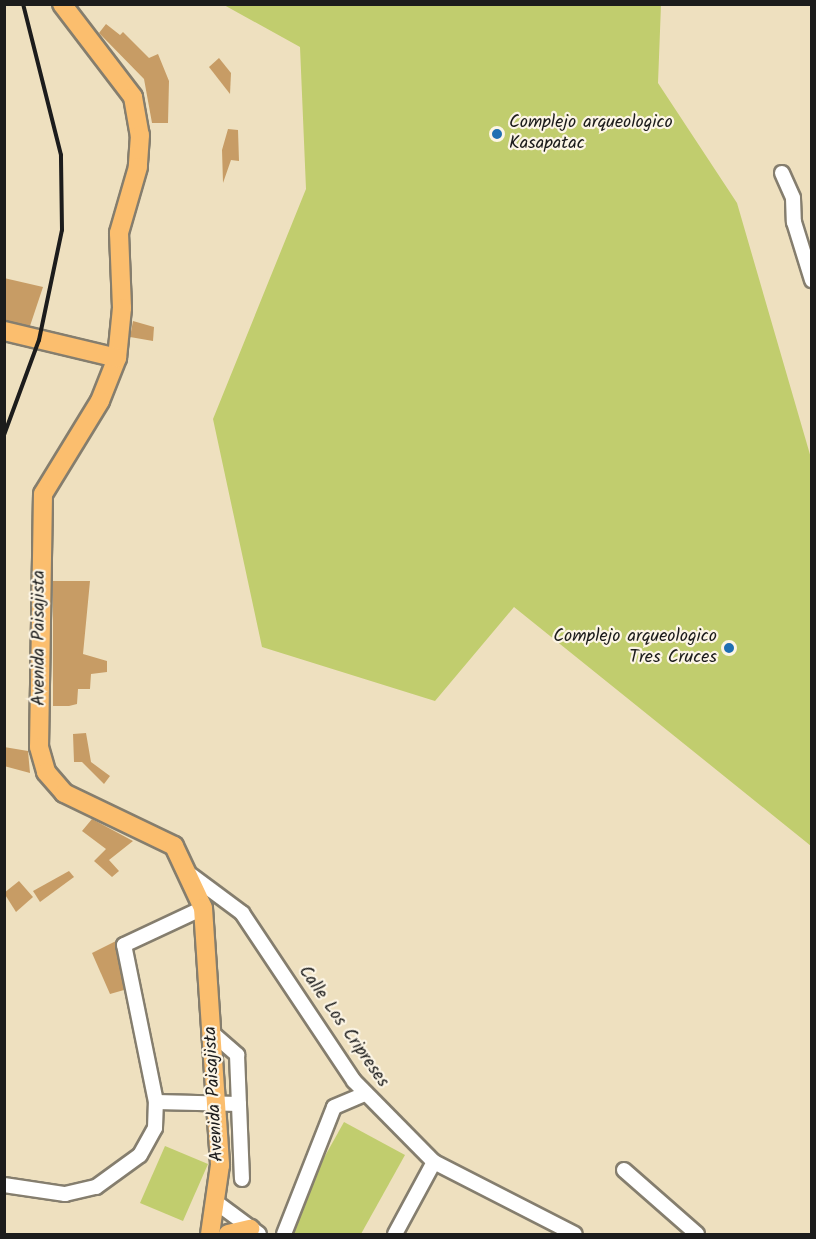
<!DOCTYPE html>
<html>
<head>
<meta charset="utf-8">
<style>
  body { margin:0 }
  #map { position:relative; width:816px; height:1239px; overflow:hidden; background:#eee0bf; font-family:Kalam,sans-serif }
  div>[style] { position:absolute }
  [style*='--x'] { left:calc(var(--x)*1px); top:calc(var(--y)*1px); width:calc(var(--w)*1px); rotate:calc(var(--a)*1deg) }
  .green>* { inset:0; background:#c1cd6e }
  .building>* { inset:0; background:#c79c65 }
  .roads { filter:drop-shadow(2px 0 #857e6e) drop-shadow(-2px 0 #857e6e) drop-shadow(0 2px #857e6e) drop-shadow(0 -2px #857e6e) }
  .minor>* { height:14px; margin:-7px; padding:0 7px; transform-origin:7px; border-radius:7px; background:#fff }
  .major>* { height:18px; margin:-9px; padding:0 9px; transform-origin:9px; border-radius:9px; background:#fbbe6e }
  .rail>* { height:4px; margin:-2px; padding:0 2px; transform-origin:2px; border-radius:2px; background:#1c1c1c }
  .dots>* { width:16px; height:16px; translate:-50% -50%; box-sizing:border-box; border:3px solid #fcf5e5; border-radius:50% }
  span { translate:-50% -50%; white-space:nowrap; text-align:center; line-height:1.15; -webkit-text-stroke:4.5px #fcf5e5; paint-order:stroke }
  .poi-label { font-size:18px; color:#1c1c1c }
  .left { translate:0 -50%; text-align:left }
  .right { translate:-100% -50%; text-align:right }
  .street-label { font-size:18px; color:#1c1c1c }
  .frame { position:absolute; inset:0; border:6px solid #1c1c1c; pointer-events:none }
</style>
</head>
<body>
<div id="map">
  <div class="green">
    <div style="clip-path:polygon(224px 5px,661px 5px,658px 83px,737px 203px,811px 458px,811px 846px,514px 607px,435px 701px,262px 647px,213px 419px,306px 189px,300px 47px)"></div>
    <div style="clip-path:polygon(344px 1122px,405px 1155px,361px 1234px,289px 1234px,283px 1231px)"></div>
    <div style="clip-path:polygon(165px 1146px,208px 1164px,183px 1221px,140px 1203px)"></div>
  </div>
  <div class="building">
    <div style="clip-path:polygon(106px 24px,120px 35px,123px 32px,149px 58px,158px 54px,169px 81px,168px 123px,152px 123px,144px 79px,99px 33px)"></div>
    <div style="clip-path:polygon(219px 58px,231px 73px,230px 94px,209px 67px)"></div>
    <div style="clip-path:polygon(228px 129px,238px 130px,239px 161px,231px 160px,223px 183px,222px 150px)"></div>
    <div style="clip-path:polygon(4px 278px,43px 287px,30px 326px,4px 320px)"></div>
    <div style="clip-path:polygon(133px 321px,154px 327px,153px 341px,130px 337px)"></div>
    <div style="clip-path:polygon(53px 581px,90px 581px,83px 654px,107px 661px,107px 672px,91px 674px,90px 689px,78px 689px,77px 704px,69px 706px,53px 706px)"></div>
    <div style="clip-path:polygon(86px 733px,91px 762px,110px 776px,104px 784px,82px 762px,74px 762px,73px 734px)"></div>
    <div style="clip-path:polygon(4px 747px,28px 751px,30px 773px,4px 766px)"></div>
    <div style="clip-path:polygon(92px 819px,133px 841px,109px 860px,119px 871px,112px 877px,94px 861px,106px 849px,82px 831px)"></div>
    <div style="clip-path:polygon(69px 871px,74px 877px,40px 902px,33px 891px)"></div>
    <div style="clip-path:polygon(19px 881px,33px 897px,16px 912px,4px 893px)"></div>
    <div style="clip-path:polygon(116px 941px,124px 990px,110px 994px,92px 953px)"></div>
  </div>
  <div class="roads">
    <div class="minor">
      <div style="--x:782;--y:173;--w:27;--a:66"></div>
      <div style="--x:793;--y:198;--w:24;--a:88"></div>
      <div style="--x:794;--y:222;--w:61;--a:72.8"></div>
      <div style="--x:191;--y:875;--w:64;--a:36.7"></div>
      <div style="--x:242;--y:913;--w:202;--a:56.3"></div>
      <div style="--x:354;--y:1081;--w:114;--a:45.4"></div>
      <div style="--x:434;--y:1162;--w:158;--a:27.1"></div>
      <div style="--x:211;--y:1032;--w:35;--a:41"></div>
      <div style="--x:237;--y:1055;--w:124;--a:87.7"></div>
      <div style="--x:156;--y:1102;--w:83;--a:1.4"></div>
      <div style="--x:624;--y:1170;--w:97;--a:41.2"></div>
      <div style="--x:4;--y:1185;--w:62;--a:8.4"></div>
      <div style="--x:65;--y:1194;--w:32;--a:-13"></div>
      <div style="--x:96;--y:1187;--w:54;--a:-36"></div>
      <div style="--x:140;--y:1155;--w:31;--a:-61"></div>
      <div style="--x:155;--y:1128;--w:26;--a:-88"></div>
      <div style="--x:156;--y:1102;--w:160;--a:-101.5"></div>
      <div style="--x:124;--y:945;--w:87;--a:-25.1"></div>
      <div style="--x:217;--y:1203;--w:52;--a:36.4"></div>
      <div style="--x:284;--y:1234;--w:136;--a:-68.5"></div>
      <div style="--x:334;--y:1107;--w:33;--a:-23"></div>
      <div style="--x:395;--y:1234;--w:82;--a:-61.6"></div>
    </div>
    <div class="major">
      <div style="--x:62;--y:4;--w:117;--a:52.6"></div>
      <div style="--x:133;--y:97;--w:39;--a:80"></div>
      <div style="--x:140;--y:135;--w:32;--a:94"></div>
      <div style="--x:138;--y:167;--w:69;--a:106.1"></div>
      <div style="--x:119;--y:233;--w:75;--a:87.7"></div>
      <div style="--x:122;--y:308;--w:50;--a:95.7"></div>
      <div style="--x:117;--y:358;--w:46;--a:111.6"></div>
      <div style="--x:100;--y:401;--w:109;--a:121.5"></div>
      <div style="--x:43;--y:494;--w:253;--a:90.9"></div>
      <div style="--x:39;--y:747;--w:26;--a:74"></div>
      <div style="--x:46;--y:772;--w:28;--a:49"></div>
      <div style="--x:64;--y:793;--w:122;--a:25.7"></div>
      <div style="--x:174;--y:846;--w:68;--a:64.9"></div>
      <div style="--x:203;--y:908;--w:258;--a:86.2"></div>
      <div style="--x:220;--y:1165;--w:70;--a:98.2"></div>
      <div style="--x:4;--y:331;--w:116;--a:13.4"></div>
      <div style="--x:228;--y:1234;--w:23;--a:-13"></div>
    </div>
  </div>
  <div class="rail">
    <div style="--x:4;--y:435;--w:101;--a:-69.8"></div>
    <div style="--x:39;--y:340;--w:112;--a:-78.2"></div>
    <div style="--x:62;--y:230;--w:75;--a:-90.8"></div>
    <div style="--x:61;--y:155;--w:156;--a:-104.1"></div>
  </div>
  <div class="dots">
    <div style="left:497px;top:134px;background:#1f6fb2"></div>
    <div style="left:729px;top:648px;background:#1f6fb2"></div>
  </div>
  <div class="poi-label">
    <span class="left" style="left:509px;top:134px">Complejo arqueologico<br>Kasapatac</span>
    <span class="right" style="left:717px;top:648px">Complejo arqueologico<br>Tres Cruces</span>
  </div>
  <div class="street-label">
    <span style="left:40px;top:638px;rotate:-90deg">Avenida Paisajista</span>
    <span style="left:343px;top:1027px;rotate:55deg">Calle Los Cripreses</span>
    <span style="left:215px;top:1094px;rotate:-93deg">Avenida Paisajista</span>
  </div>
  <div class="frame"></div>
</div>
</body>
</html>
